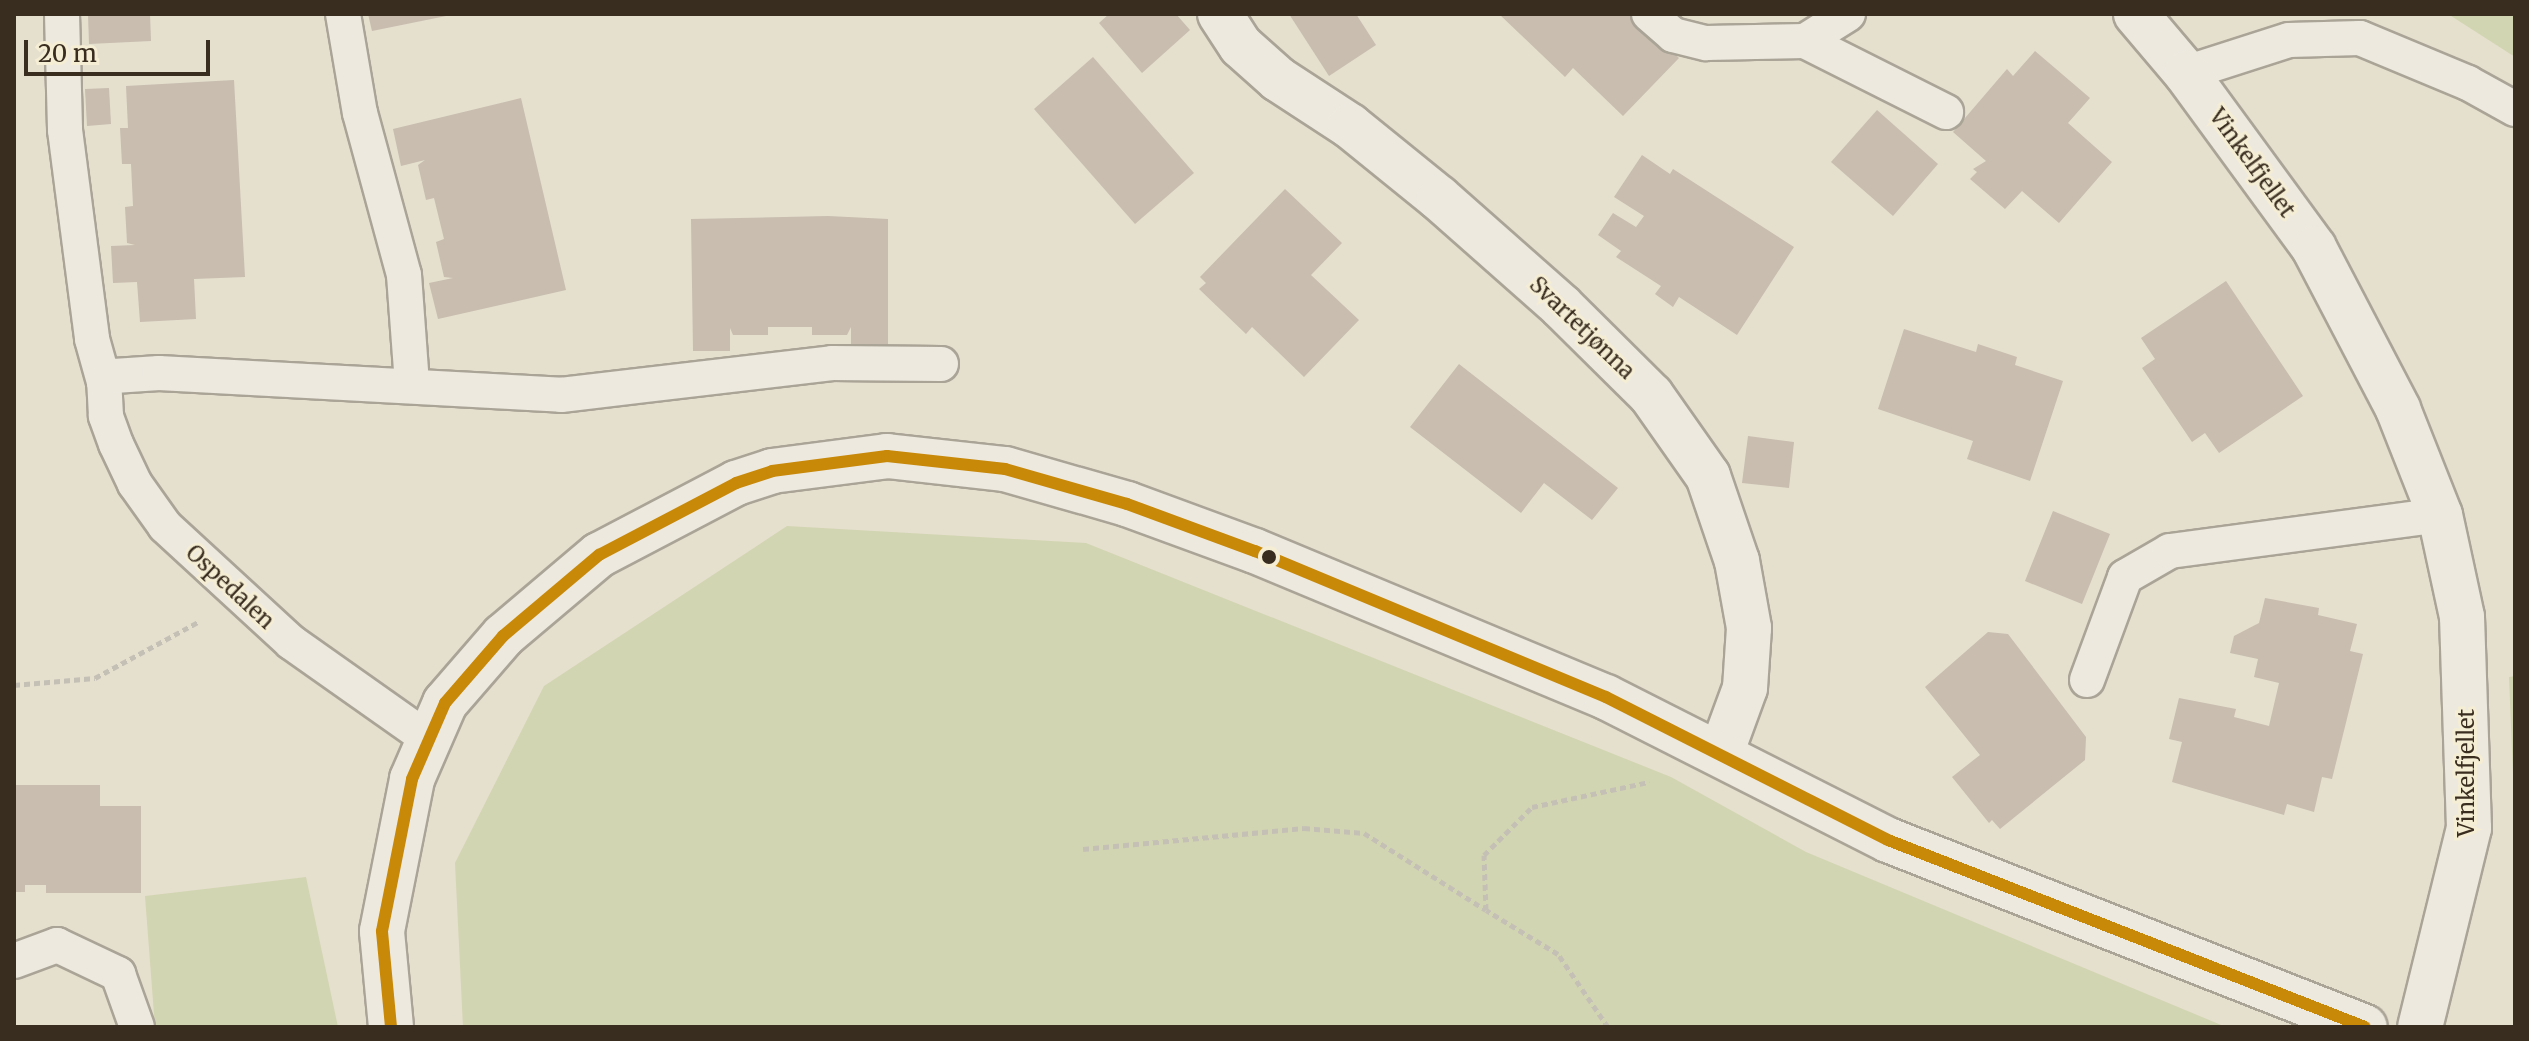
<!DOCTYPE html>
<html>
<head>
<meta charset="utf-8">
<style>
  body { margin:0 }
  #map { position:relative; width:2529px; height:1041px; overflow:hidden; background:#e5dfce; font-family:Merriweather,serif }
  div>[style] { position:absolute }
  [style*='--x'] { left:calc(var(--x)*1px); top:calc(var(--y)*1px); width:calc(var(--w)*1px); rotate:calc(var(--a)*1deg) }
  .green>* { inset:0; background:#d2d5b1 }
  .building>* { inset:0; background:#c8bdaf }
  .path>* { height:5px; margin-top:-2.5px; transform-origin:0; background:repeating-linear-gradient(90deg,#c5c0b6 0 6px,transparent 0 10px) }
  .roads { filter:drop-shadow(2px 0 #aaa497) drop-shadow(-2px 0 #aaa497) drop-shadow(0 2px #aaa497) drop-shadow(0 -2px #aaa497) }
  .lane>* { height:34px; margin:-17px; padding:0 17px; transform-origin:17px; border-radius:17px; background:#ede9df }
  .street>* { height:44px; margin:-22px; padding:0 22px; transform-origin:22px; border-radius:22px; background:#ede9df }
  .secondary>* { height:44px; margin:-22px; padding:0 22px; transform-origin:22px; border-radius:22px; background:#ede9df }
  .bus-1>* { height:12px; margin:-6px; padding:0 6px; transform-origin:6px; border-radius:6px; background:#c88808 }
  .dots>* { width:22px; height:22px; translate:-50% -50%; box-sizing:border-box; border:4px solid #f5edd4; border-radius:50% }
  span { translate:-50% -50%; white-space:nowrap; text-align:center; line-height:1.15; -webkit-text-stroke:6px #f5edd4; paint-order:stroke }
  .street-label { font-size:22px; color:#392d1f }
  .frame { position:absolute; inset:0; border:16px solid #392d1f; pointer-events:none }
  .scale { position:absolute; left:24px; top:40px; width:186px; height:36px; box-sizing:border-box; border:4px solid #392d1f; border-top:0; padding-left:10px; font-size:24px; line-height:28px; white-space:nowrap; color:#392d1f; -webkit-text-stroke:6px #f5edd4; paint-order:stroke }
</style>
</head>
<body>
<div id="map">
  <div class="green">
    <div style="clip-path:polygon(2448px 14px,2515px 14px,2515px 57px)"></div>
    <div style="clip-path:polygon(787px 526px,1086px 543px,1671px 777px,1806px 852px,2226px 1027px,463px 1027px,455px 863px,544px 686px)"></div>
    <div style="clip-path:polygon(2515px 676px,2515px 823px,2509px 677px)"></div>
    <div style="clip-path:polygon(306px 877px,338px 1027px,155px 1027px,145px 896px)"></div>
  </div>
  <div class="building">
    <div style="clip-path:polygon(88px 14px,150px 14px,151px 41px,89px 44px)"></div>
    <div style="clip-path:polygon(368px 14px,451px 14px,451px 15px,372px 31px)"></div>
    <div style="clip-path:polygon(1109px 14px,1176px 14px,1190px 30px,1142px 73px,1099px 23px)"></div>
    <div style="clip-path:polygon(1289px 14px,1356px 14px,1376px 45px,1329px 76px)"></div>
    <div style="clip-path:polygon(1499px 14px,1633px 14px,1679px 58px,1623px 116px,1573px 68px,1565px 77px)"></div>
    <div style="clip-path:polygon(2035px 51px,2090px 98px,2068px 123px,2112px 162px,2059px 223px,2022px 191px,2005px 209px,1970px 179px,1977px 172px,1973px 169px,1986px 161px,1953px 132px,2007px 69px,2013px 76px)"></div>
    <div style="clip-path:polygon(1093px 57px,1194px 173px,1135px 224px,1034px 109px)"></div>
    <div style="clip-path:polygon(234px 80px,245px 277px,194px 279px,196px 319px,140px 322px,137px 282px,113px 283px,111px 246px,135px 245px,127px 243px,125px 207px,133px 206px,131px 164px,122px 164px,120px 128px,128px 128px,126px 86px)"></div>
    <div style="clip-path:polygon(109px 88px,111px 124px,87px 126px,85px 89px)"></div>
    <div style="clip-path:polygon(521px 98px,566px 290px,438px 319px,429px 283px,453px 278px,444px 277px,436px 242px,444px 239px,434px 198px,426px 200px,418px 165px,425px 160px,401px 166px,393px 129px)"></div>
    <div style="clip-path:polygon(1877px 110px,1938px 164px,1893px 216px,1831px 162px)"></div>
    <div style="clip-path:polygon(1642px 155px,1670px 174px,1673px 169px,1794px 247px,1737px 335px,1679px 297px,1673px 307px,1655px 294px,1661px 286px,1616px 257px,1621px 251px,1598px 235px,1613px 213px,1636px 227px,1644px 216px,1614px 197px)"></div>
    <div style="clip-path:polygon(1285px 189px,1342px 243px,1311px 275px,1359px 320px,1304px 377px,1252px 327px,1246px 334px,1199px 289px,1206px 283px,1200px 277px)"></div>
    <div style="clip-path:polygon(828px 216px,888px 219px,888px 350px,851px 350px,851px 327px,847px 335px,812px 335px,812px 327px,768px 327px,768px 335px,733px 335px,730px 328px,730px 351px,693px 351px,691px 219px)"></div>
    <div style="clip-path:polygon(2226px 281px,2303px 396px,2219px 453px,2205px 433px,2192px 442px,2142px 368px,2155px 359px,2141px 338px)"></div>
    <div style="clip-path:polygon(1904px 329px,1976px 352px,1978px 344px,2017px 357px,2015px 365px,2063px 381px,2030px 481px,1967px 459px,1973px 441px,1878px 409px)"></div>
    <div style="clip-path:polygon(1459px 364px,1618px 488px,1592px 520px,1544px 483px,1521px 513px,1410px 427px)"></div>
    <div style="clip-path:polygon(1748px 436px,1794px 442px,1789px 488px,1742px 483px)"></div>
    <div style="clip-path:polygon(2053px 511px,2110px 534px,2082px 604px,2025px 581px)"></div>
    <div style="clip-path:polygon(2265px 598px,2319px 608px,2318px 615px,2357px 624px,2350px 651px,2363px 654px,2332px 779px,2322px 777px,2314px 812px,2287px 804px,2284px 815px,2172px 782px,2182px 742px,2169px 739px,2179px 698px,2236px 709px,2234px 717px,2269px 726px,2279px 683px,2254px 677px,2258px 659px,2230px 653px,2234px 636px,2259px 623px)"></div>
    <div style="clip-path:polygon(1988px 632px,2008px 634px,2086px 737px,2085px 760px,2000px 829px,1992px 820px,1989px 823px,1952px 777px,1980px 755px,1925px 687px)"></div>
    <div style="clip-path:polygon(14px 785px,100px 785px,100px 806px,141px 806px,141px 893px,46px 893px,46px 885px,25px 885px,25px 892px,14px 892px)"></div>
  </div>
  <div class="path">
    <div style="--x:14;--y:685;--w:81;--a:-4.9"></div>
    <div style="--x:95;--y:678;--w:117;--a:-28.5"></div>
    <div style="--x:1083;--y:849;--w:222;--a:-5.4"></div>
    <div style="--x:1304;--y:828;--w:60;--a:4.8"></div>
    <div style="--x:1364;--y:833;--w:144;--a:32.3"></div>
    <div style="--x:1608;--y:1027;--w:88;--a:-124.4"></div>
    <div style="--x:1558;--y:954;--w:84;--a:-148.6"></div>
    <div style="--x:1486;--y:910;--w:55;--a:-92.1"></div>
    <div style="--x:1484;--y:855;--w:68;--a:-45"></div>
    <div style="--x:1532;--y:807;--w:120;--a:-12.1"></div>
  </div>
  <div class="roads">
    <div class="lane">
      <div style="--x:62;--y:14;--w:116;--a:88.5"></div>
      <div style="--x:65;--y:130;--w:211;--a:82.6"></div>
      <div style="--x:92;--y:339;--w:45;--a:74.4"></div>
      <div style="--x:343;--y:14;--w:100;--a:80.3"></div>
      <div style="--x:360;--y:113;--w:168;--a:74.8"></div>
      <div style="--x:404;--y:275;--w:109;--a:85.8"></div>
      <div style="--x:1649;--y:14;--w:32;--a:41"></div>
      <div style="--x:1673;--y:35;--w:34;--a:14"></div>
      <div style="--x:1706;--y:43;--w:99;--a:-1.2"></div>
      <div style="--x:1848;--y:14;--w:51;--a:147.9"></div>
      <div style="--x:1805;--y:41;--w:158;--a:26.7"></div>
      <div style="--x:2186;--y:73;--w:108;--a:-17.8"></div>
      <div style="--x:2289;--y:40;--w:71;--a:-1.6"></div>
      <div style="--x:2360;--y:38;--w:117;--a:22.6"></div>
      <div style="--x:2468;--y:83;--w:54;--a:29"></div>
      <div style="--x:2087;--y:680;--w:110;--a:-69.7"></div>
      <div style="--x:2125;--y:577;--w:52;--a:-30"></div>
      <div style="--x:2170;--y:551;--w:272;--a:-7.6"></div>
      <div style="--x:427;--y:738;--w:166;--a:-144.8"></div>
      <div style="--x:291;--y:642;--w:171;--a:-137.4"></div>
      <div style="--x:165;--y:526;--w:52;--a:-125.5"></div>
      <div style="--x:135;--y:484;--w:44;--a:-115.4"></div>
      <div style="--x:116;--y:444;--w:30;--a:-110"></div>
      <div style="--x:106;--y:416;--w:34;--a:-93"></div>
      <div style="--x:104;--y:382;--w:12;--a:-31"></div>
      <div style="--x:114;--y:376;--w:45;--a:-3.8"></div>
      <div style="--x:159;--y:373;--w:403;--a:3.1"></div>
      <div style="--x:561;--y:395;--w:273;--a:-6.7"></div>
      <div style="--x:832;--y:363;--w:109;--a:0.5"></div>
      <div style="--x:14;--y:961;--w:46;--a:-20.4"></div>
      <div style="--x:57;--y:945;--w:68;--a:25.4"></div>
      <div style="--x:118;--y:974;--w:56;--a:70.3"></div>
    </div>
    <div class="street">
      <div style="--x:1220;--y:14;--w:38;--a:57"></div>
      <div style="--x:1241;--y:46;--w:50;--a:41.7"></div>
      <div style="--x:1278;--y:79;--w:86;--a:33.1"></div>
      <div style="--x:1350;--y:126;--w:114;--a:39"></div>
      <div style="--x:1439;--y:198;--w:163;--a:41.5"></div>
      <div style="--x:1561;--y:306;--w:127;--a:44.7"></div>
      <div style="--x:1651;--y:395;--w:99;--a:54.9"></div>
      <div style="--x:1708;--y:476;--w:90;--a:71.2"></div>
      <div style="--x:1737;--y:561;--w:68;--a:79.8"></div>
      <div style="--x:1749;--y:628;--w:60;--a:93.8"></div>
      <div style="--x:1745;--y:688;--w:67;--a:110.1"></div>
      <div style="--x:2136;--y:14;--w:77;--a:49.7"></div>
      <div style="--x:2186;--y:73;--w:217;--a:53.8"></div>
      <div style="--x:2314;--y:248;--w:182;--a:62.4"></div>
      <div style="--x:2398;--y:409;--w:114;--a:68.4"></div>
      <div style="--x:2440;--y:515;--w:104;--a:77.8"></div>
      <div style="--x:2462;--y:617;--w:211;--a:88.1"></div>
      <div style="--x:2469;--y:828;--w:205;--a:103.8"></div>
    </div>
    <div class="secondary">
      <div style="--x:391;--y:1027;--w:96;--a:-95.4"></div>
      <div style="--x:382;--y:931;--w:155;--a:-78.8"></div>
      <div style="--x:412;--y:779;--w:83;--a:-66.5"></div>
      <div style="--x:445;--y:703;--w:89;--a:-49.1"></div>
      <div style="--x:503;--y:636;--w:126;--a:-40.2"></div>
      <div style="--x:599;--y:555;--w:155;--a:-27.7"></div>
      <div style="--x:736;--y:483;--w:38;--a:-18"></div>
      <div style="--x:772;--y:471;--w:116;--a:-7.4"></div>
      <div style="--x:887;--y:456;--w:119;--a:6.3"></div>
      <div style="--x:1005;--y:469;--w:127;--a:16"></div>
      <div style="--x:1127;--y:504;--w:136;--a:20.2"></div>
      <div style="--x:1255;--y:551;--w:380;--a:22.6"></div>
      <div style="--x:1606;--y:697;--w:316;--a:26.9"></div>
      <div style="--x:1888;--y:840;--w:512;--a:21.41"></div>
    </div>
  </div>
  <div class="bus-1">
    <div style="--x:391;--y:1027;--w:96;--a:-95.4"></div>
    <div style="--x:382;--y:931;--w:155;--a:-78.8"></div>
    <div style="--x:412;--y:779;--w:83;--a:-66.5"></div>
    <div style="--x:445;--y:703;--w:89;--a:-49.1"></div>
    <div style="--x:503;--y:636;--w:126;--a:-40.2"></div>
    <div style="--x:599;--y:555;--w:155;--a:-27.7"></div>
    <div style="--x:736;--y:483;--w:38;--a:-18"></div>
    <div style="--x:772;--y:471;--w:116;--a:-7.4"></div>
    <div style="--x:887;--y:456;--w:119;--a:6.3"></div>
    <div style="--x:1005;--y:469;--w:127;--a:16"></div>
    <div style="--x:1127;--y:504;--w:136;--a:20.2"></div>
    <div style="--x:1255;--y:551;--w:380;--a:22.6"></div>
    <div style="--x:1606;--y:697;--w:316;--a:26.9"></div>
    <div style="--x:1888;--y:840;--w:512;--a:21.41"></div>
  </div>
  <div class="dots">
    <div style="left:1269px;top:557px;background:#392d1f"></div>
  </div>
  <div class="street-label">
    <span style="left:2252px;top:163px;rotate:54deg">Vinkelfjellet</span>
    <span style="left:1582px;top:328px;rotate:44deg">Svartetjønna</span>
    <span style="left:230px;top:587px;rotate:43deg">Ospedalen</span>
    <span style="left:2467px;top:773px;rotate:-90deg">Vinkelfjellet</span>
  </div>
  <div class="frame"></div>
  <div class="scale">20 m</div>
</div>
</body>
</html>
